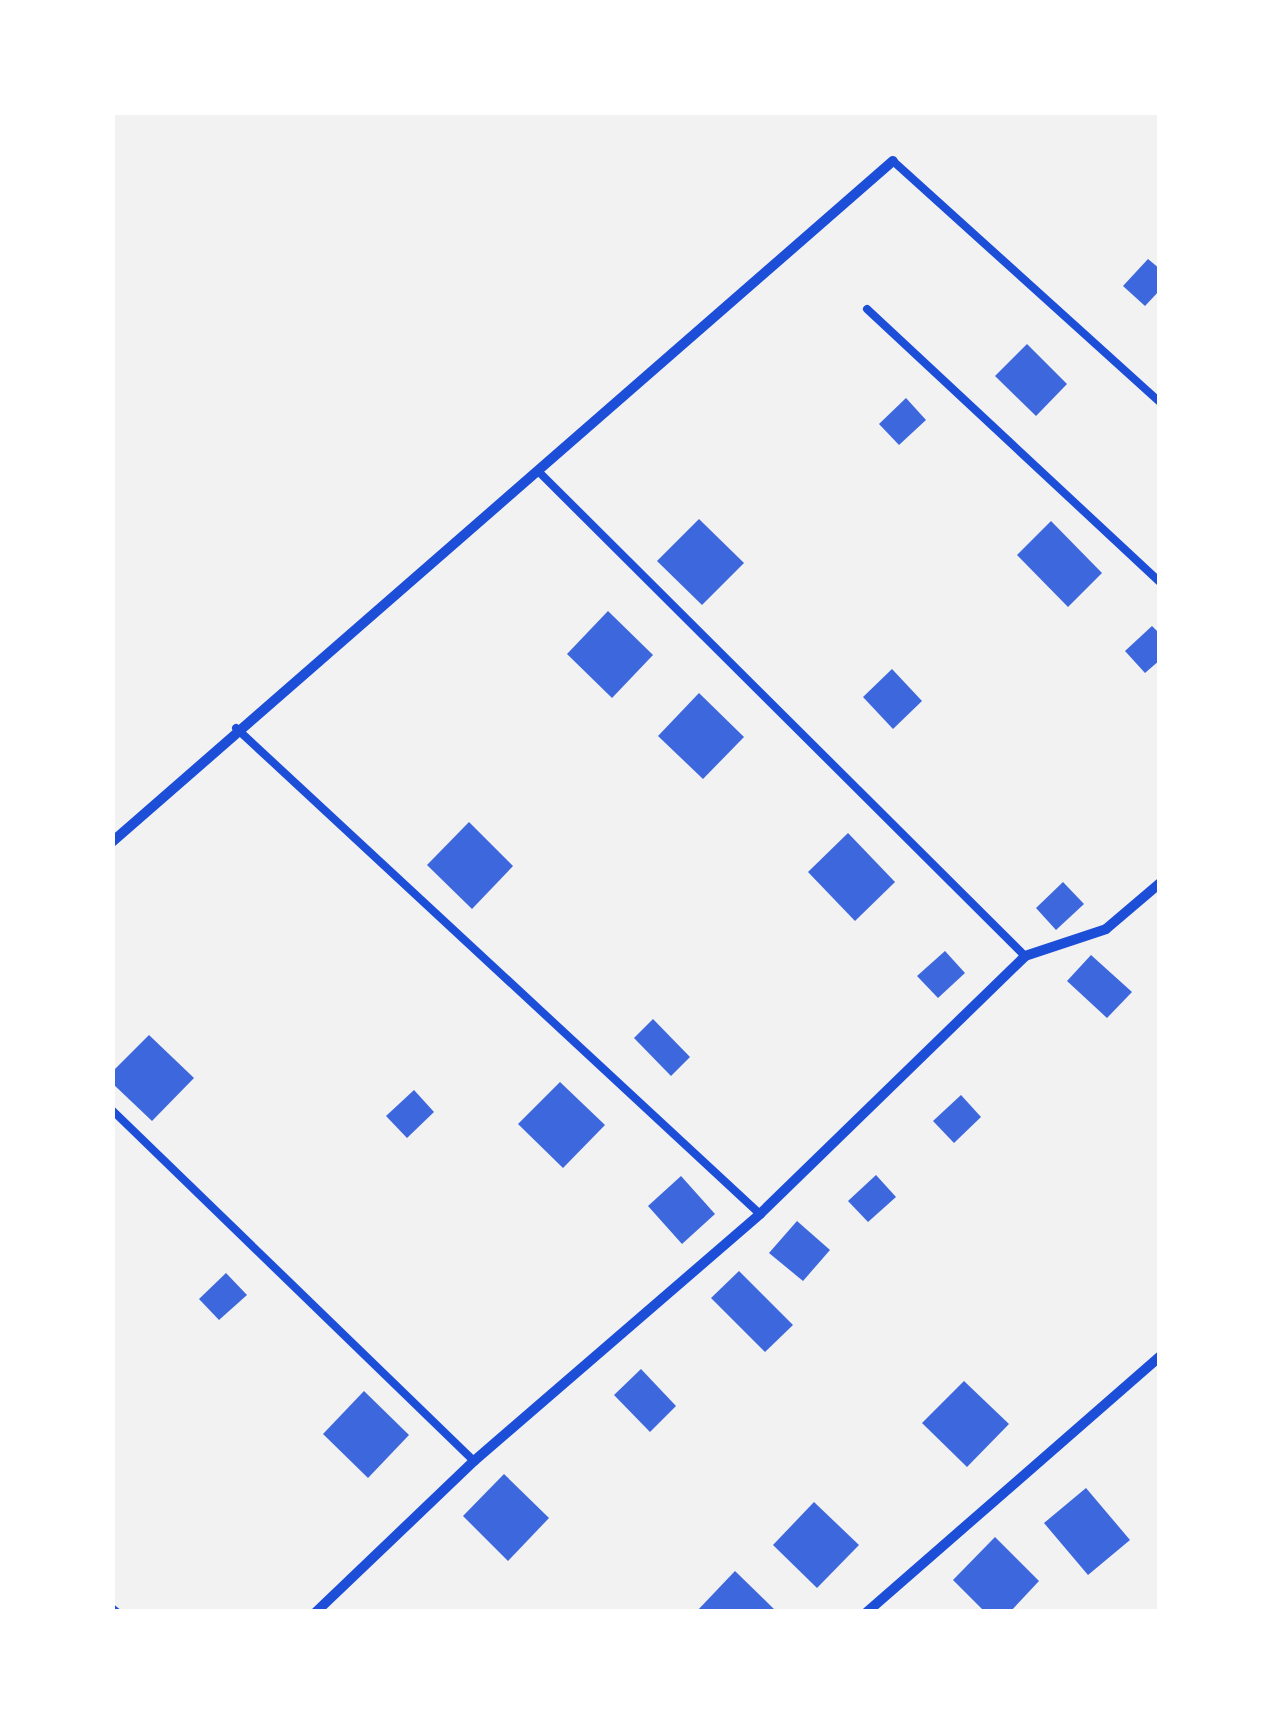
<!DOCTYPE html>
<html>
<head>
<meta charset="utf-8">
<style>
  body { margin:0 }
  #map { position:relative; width:1272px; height:1724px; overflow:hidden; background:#f2f2f2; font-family:"DM Sans",sans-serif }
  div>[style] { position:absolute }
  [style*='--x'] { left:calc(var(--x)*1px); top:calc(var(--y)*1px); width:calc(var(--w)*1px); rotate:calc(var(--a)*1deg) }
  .building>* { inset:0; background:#3d67dc }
  .service>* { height:8px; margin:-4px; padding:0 4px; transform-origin:4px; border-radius:4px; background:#1d4ed8 }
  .minor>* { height:10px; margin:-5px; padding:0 5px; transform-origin:5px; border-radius:5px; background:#1d4ed8 }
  span { translate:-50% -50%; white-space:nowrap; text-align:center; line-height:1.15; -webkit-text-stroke:8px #fff; paint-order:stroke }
  .frame { position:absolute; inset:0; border:115px solid #fff; pointer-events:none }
</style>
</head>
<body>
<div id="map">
  <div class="building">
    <div style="clip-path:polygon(1148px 259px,1160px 269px,1160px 290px,1145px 306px,1123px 286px)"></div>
    <div style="clip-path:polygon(1027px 344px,1067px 384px,1036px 416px,995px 376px)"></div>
    <div style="clip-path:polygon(906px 398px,926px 420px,899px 445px,879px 424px)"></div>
    <div style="clip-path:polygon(699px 519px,744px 563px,702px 605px,657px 561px)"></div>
    <div style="clip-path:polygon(1051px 521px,1102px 573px,1068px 607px,1017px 555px)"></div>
    <div style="clip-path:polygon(608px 611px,653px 655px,612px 698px,567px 654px)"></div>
    <div style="clip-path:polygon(1152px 626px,1160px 634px,1160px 660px,1145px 673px,1125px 651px)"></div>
    <div style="clip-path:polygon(892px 669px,922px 701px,893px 729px,863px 697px)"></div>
    <div style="clip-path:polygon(699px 693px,744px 737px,703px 779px,658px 736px)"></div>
    <div style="clip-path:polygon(469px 822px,513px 866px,472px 909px,427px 865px)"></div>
    <div style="clip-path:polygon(848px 833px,895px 882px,855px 921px,808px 872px)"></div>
    <div style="clip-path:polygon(1063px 882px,1084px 904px,1056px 930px,1036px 908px)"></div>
    <div style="clip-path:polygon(945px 951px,965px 973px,938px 998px,917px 976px)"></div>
    <div style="clip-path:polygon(1091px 955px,1132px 992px,1107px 1018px,1067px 981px)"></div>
    <div style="clip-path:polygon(653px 1019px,690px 1057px,671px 1076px,634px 1038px)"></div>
    <div style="clip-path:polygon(149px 1035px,194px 1078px,152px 1121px,112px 1083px,112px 1072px)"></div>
    <div style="clip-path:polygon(560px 1082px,605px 1125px,563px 1168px,518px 1124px)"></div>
    <div style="clip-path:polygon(414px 1090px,434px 1112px,407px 1138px,386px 1116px)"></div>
    <div style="clip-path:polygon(961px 1095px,981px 1117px,954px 1143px,933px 1121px)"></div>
    <div style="clip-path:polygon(876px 1175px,896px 1197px,868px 1222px,848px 1201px)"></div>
    <div style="clip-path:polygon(681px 1176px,715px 1214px,682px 1244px,648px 1206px)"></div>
    <div style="clip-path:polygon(797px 1221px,830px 1250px,803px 1281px,769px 1253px)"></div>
    <div style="clip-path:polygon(739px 1271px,793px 1325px,765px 1352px,711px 1298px)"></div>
    <div style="clip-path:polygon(226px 1273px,247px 1295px,219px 1320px,199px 1299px)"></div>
    <div style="clip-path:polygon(641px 1369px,676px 1406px,650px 1432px,614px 1395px)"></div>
    <div style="clip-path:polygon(964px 1381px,1009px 1424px,967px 1467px,922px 1423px)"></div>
    <div style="clip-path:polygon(364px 1391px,409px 1435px,368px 1478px,323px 1434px)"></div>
    <div style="clip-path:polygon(504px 1474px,549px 1518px,508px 1561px,463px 1516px)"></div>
    <div style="clip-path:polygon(1086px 1488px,1130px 1540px,1088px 1575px,1044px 1523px)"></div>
    <div style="clip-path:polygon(814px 1502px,859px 1545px,817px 1588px,773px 1545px)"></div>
    <div style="clip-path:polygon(995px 1537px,1039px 1581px,1010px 1612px,985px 1612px,953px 1580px)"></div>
    <div style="clip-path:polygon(735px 1571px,777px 1612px,696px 1612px)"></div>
  </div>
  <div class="service">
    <div style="--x:893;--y:161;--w:360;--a:42.1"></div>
    <div style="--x:867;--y:309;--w:400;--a:43"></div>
    <div style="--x:539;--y:472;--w:686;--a:44.88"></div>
    <div style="--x:236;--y:728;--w:715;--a:42.85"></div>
    <div style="--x:112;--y:1110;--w:504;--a:44.12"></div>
    <div style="--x:112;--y:1608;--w:6;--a:39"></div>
  </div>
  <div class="minor">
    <div style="--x:112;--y:842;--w:1036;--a:-41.09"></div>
    <div style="--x:316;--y:1612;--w:219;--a:-43.7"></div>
    <div style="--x:474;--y:1461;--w:378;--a:-40.8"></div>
    <div style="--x:760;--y:1214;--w:370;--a:-44.2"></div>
    <div style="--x:1025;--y:956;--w:85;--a:-18.4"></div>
    <div style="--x:1106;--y:929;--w:71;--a:-40.4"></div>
    <div style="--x:867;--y:1612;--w:389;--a:-41.1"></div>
  </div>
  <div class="frame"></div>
</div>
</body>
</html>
